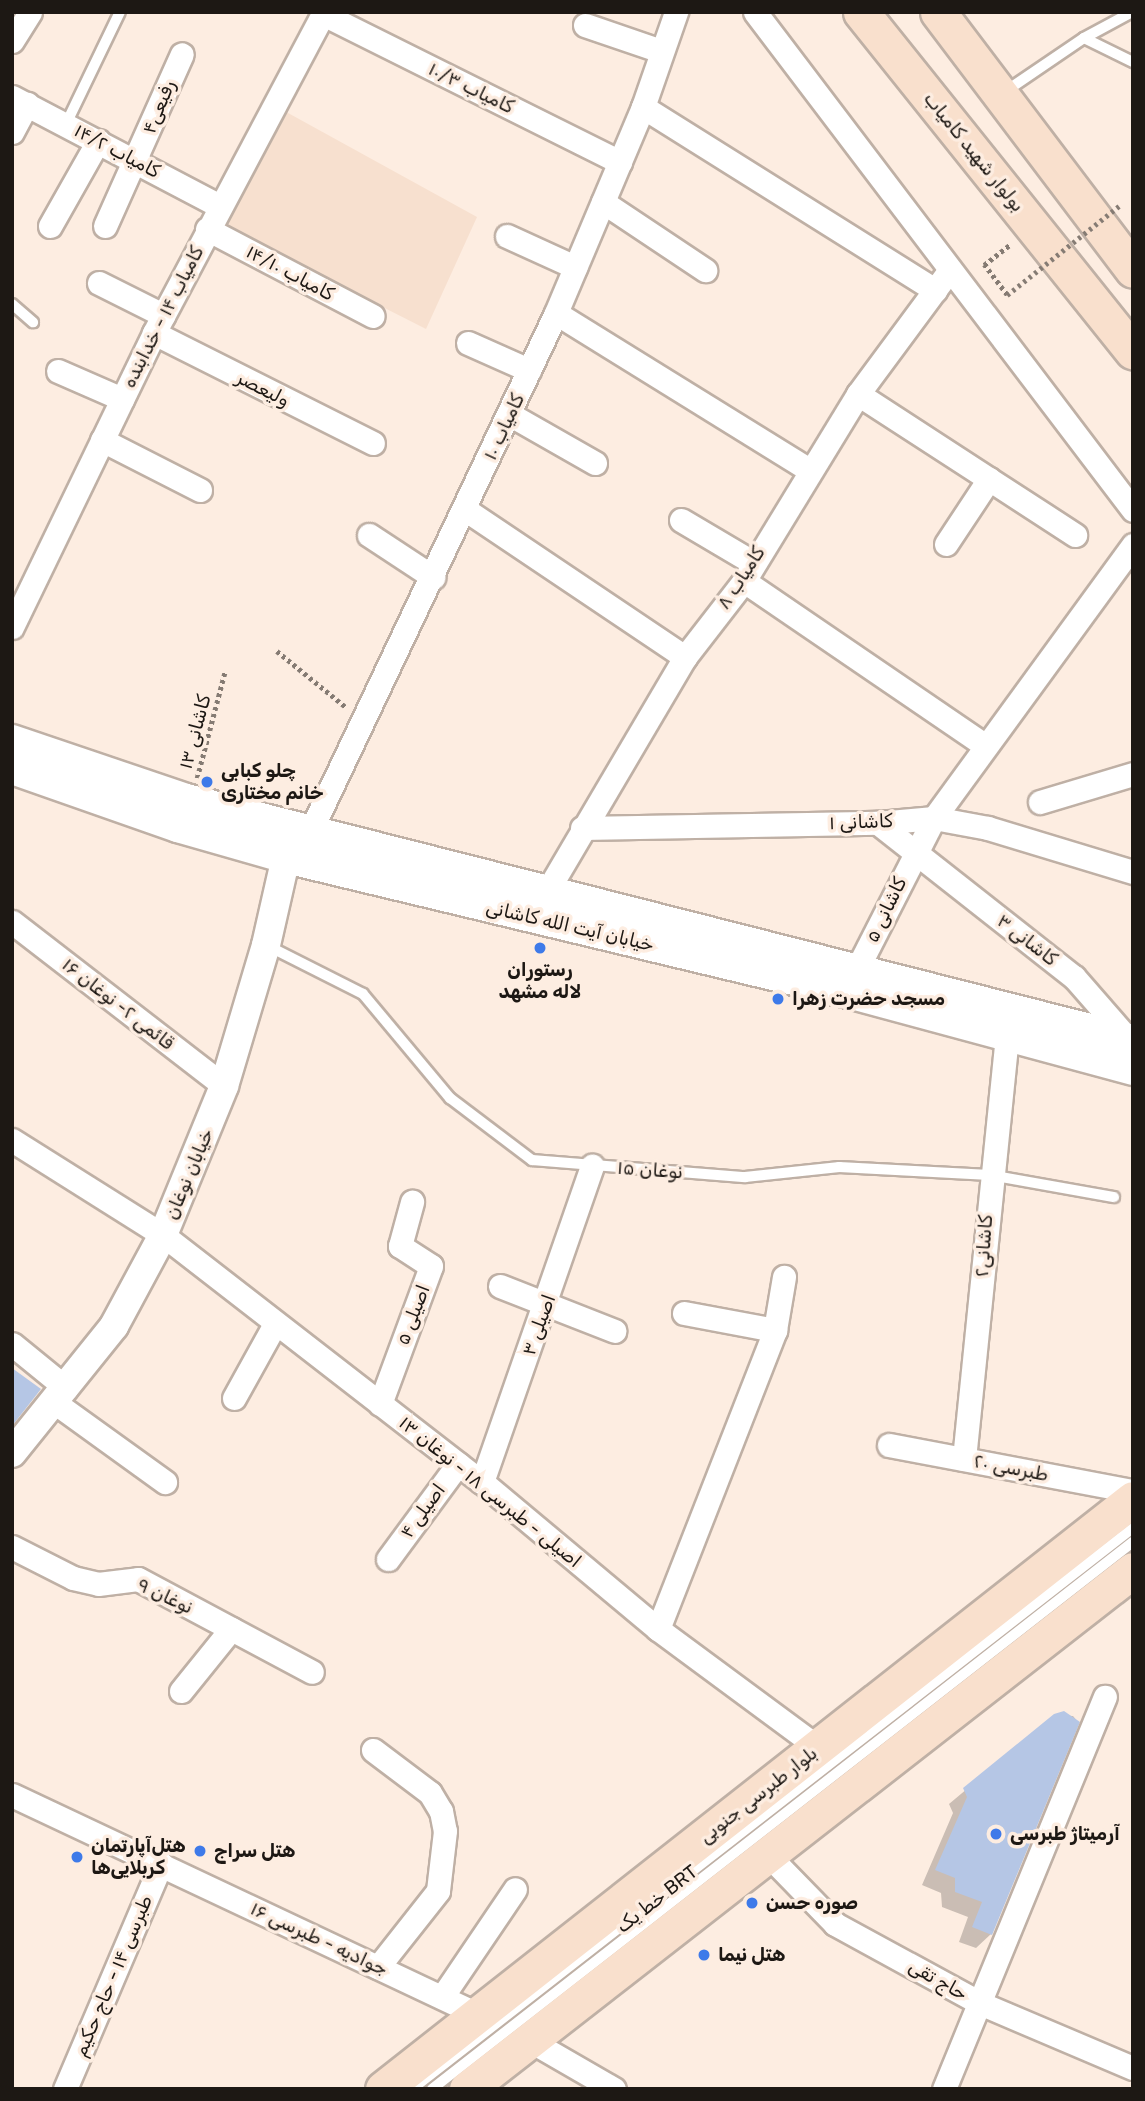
<!DOCTYPE html>
<html>
<head>
<meta charset="utf-8">
<style>
  body { margin:0 }
  #map { position:relative; width:1145px; height:2101px; overflow:hidden; background:#fdede1; font-family:Rubik,"Noto Naskh Arabic",sans-serif }
  div>[style] { position:absolute }
  [style*='--x'] { left:calc(var(--x)*1px); top:calc(var(--y)*1px); width:calc(var(--w)*1px); rotate:calc(var(--a)*1deg) }
  .built>* { inset:0; background:#f7e0cf }
  .shadow>* { inset:0; background:#0003 }
  .building>* { inset:0; background:#b5c6e5 }
  .path>* { height:4.5px; margin-top:-2.25px; transform-origin:0; background:repeating-linear-gradient(90deg,#857b73 0 3.5px,transparent 0 7px) }
  .roads { filter:drop-shadow(2px 0 #bfb0a5) drop-shadow(-2px 0 #bfb0a5) drop-shadow(0 2px #bfb0a5) drop-shadow(0 -2px #bfb0a5) }
  .service>* { height:10px; margin:-5px; padding:0 5px; transform-origin:5px; border-radius:5px; background:#fff }
  .minor>* { height:23px; margin:-11.5px; padding:0 11.5px; transform-origin:11.5px; border-radius:11.5px; background:#fff }
  .tertiary>* { height:28px; margin:-14px; padding:0 14px; transform-origin:14px; border-radius:14px; background:#fff }
  .secondary>* { height:32px; margin:-16px; padding:0 16px; transform-origin:16px; border-radius:16px; background:#fff }
  .primary>* { height:35px; margin:-17.5px; padding:0 17.5px; transform-origin:17.5px; border-radius:17.5px; background:#f9e0cd }
  .path-bridge>* { height:4.5px; margin-top:-2.25px; transform-origin:0; background:repeating-linear-gradient(90deg,#857b73 0 3.5px,transparent 0 7px) }
  .dots>* { width:19px; height:19px; translate:-50% -50%; box-sizing:border-box; border:4px solid #fdede1; border-radius:50% }
  span { translate:-50% -50%; white-space:nowrap; text-align:center; line-height:1.15; -webkit-text-stroke:7px #fdede1; paint-order:stroke }
  .street-label { font-size:19px; color:#1d1814 }
  .poi-label { font-size:19px; color:#1d1814; font-weight:700 }
  .left { translate:0 -50%; text-align:left }
  .frame { position:absolute; inset:0; border:14px solid #1d1814; pointer-events:none }
</style>
</head>
<body>
<div id="map">
  <div class="built">
    <div style="clip-path:polygon(279px 108px,477px 217px,426px 329px,219px 224px)"></div>
  </div>
  <div class="shadow">
    <div style="clip-path:polygon(1055px 1715px,1073px 1716px,1078px 1722px,991px 1934px,976px 1948px,959px 1942px,968px 1917px,942px 1907px,941px 1893px,922px 1885px,953px 1813px,949px 1804px)"></div>
  </div>
  <div class="building">
    <div style="clip-path:polygon(12px 1368px,41px 1389px,12px 1426px)"></div>
    <div style="clip-path:polygon(1064px 1711px,1080px 1722px,992px 1935px,972px 1927px,982px 1902px,955px 1892px,955px 1878px,935px 1870px,967px 1797px,963px 1788px,1054px 1714px)"></div>
  </div>
  <div class="path">
    <div style="--x:1007;--y:295;--w:38;--a:-127"></div>
    <div style="--x:984;--y:265;--w:34;--a:-38"></div>
    <div style="--x:277;--y:651;--w:89;--a:39.1"></div>
    <div style="--x:197;--y:778;--w:111;--a:-75.3"></div>
  </div>
  <div class="roads">
    <div class="service">
      <div style="--x:1084;--y:38;--w:55;--a:26.1"></div>
      <div style="--x:1003;--y:93;--w:98;--a:-34.2"></div>
      <div style="--x:1084;--y:38;--w:55;--a:-28.4"></div>
      <div style="--x:66;--y:124;--w:124;--a:-64.3"></div>
      <div style="--x:12;--y:304;--w:28;--a:41"></div>
      <div style="--x:268;--y:946;--w:106;--a:26.8"></div>
      <div style="--x:363;--y:994;--w:136;--a:50.1"></div>
      <div style="--x:450;--y:1098;--w:103;--a:37.1"></div>
      <div style="--x:532;--y:1160;--w:214;--a:4.6"></div>
      <div style="--x:745;--y:1177;--w:95;--a:-6.1"></div>
      <div style="--x:839;--y:1167;--w:151;--a:3"></div>
      <div style="--x:990;--y:1175;--w:126;--a:10.1"></div>
      <div style="--x:412;--y:2089;--w:914;--a:-37.89"></div>
      <div style="--x:432;--y:2089;--w:889;--a:-37.97"></div>
    </div>
    <div class="minor">
      <div style="--x:755;--y:12;--w:625;--a:52.8"></div>
      <div style="--x:323;--y:14;--w:332;--a:26.5"></div>
      <div style="--x:585;--y:25;--w:80;--a:18.9"></div>
      <div style="--x:12;--y:41;--w:34;--a:-58"></div>
      <div style="--x:12;--y:97;--w:235;--a:27.7"></div>
      <div style="--x:643;--y:107;--w:345;--a:32.1"></div>
      <div style="--x:12;--y:132;--w:32;--a:-62"></div>
      <div style="--x:603;--y:202;--w:123;--a:33.7"></div>
      <div style="--x:50;--y:226;--w:98;--a:-60.5"></div>
      <div style="--x:105;--y:226;--w:188;--a:-65.9"></div>
      <div style="--x:207;--y:229;--w:187;--a:27.7"></div>
      <div style="--x:507;--y:236;--w:75;--a:24.5"></div>
      <div style="--x:99;--y:283;--w:72;--a:26.6"></div>
      <div style="--x:556;--y:313;--w:298;--a:31.8"></div>
      <div style="--x:154;--y:333;--w:245;--a:26.7"></div>
      <div style="--x:468;--y:343;--w:67;--a:23.9"></div>
      <div style="--x:58;--y:371;--w:70;--a:23.6"></div>
      <div style="--x:858;--y:394;--w:259;--a:33"></div>
      <div style="--x:509;--y:414;--w:99;--a:29.7"></div>
      <div style="--x:102;--y:440;--w:110;--a:27"></div>
      <div style="--x:466;--y:510;--w:264;--a:33.9"></div>
      <div style="--x:681;--y:520;--w:82;--a:30.6"></div>
      <div style="--x:369;--y:535;--w:77;--a:33.3"></div>
      <div style="--x:946;--y:544;--w:78;--a:-56.5"></div>
      <div style="--x:744;--y:581;--w:291;--a:34.3"></div>
      <div style="--x:12;--y:627;--w:326;--a:-64.2"></div>
      <div style="--x:154;--y:333;--w:363;--a:-62.1"></div>
      <div style="--x:1040;--y:802;--w:97;--a:-16.8"></div>
      <div style="--x:878;--y:823;--w:249;--a:38.2"></div>
      <div style="--x:1074;--y:977;--w:82;--a:48.9"></div>
      <div style="--x:582;--y:828;--w:296;--a:-1"></div>
      <div style="--x:878;--y:823;--w:56;--a:-5.1"></div>
      <div style="--x:934;--y:818;--w:55;--a:10.5"></div>
      <div style="--x:988;--y:828;--w:152;--a:16.9"></div>
      <div style="--x:310;--y:832;--w:574;--a:-64.64"></div>
      <div style="--x:556;--y:313;--w:224;--a:-67.1"></div>
      <div style="--x:643;--y:107;--w:101;--a:-70.8"></div>
      <div style="--x:546;--y:893;--w:274;--a:-59.5"></div>
      <div style="--x:685;--y:657;--w:96;--a:-52.2"></div>
      <div style="--x:744;--y:581;--w:219;--a:-58.6"></div>
      <div style="--x:858;--y:394;--w:153;--a:-53.5"></div>
      <div style="--x:12;--y:922;--w:268;--a:37.7"></div>
      <div style="--x:857;--y:969;--w:169;--a:-63"></div>
      <div style="--x:934;--y:818;--w:338;--a:-53.9"></div>
      <div style="--x:12;--y:1140;--w:178;--a:32.2"></div>
      <div style="--x:163;--y:1235;--w:403;--a:37.8"></div>
      <div style="--x:482;--y:1482;--w:229;--a:39.9"></div>
      <div style="--x:658;--y:1629;--w:200;--a:36.5"></div>
      <div style="--x:500;--y:1286;--w:123;--a:21.4"></div>
      <div style="--x:684;--y:1313;--w:93;--a:10.6"></div>
      <div style="--x:12;--y:1344;--w:70;--a:39.2"></div>
      <div style="--x:234;--y:1398;--w:85;--a:-61"></div>
      <div style="--x:54;--y:1402;--w:137;--a:35.8"></div>
      <div style="--x:380;--y:1404;--w:147;--a:-69.7"></div>
      <div style="--x:431;--y:1266;--w:37;--a:-147"></div>
      <div style="--x:400;--y:1246;--w:46;--a:-74.7"></div>
      <div style="--x:889;--y:1445;--w:248;--a:10.7"></div>
      <div style="--x:964;--y:1459;--w:427;--a:-84.2"></div>
      <div style="--x:482;--y:1482;--w:335;--a:-70.8"></div>
      <div style="--x:12;--y:1547;--w:68;--a:26.9"></div>
      <div style="--x:73;--y:1578;--w:26;--a:13"></div>
      <div style="--x:98;--y:1584;--w:40;--a:-7.1"></div>
      <div style="--x:138;--y:1579;--w:197;--a:28.1"></div>
      <div style="--x:388;--y:1559;--w:118;--a:-53.6"></div>
      <div style="--x:658;--y:1629;--w:321;--a:-68.6"></div>
      <div style="--x:775;--y:1330;--w:54;--a:-80.4"></div>
      <div style="--x:181;--y:1691;--w:80;--a:-51.1"></div>
      <div style="--x:373;--y:1750;--w:71;--a:37"></div>
      <div style="--x:430;--y:1793;--w:21;--a:59"></div>
      <div style="--x:441;--y:1811;--w:20;--a:79"></div>
      <div style="--x:445;--y:1831;--w:60;--a:96.7"></div>
      <div style="--x:438;--y:1891;--w:97;--a:128.3"></div>
      <div style="--x:12;--y:1795;--w:514;--a:25.22"></div>
      <div style="--x:768;--y:1855;--w:96;--a:45.8"></div>
      <div style="--x:835;--y:1924;--w:167;--a:28.6"></div>
      <div style="--x:982;--y:2004;--w:164;--a:23"></div>
      <div style="--x:442;--y:1997;--w:130;--a:-55.9"></div>
      <div style="--x:529;--y:2040;--w:98;--a:30"></div>
      <div style="--x:65;--y:2089;--w:245;--a:-66.9"></div>
      <div style="--x:944;--y:2089;--w:424;--a:-67.7"></div>
    </div>
    <div class="tertiary">
      <div style="--x:12;--y:1453;--w:163;--a:-51.2"></div>
      <div style="--x:114;--y:1326;--w:103;--a:-61.7"></div>
      <div style="--x:163;--y:1235;--w:161;--a:-67.7"></div>
      <div style="--x:224;--y:1086;--w:147;--a:-73.4"></div>
      <div style="--x:266;--y:945;--w:90;--a:-77.2"></div>
    </div>
    <div class="secondary">
      <div style="--x:12;--y:741;--w:184;--a:18.7"></div>
      <div style="--x:186;--y:800;--w:977;--a:14.28"></div>
      <div style="--x:12;--y:768;--w:176;--a:19.3"></div>
      <div style="--x:178;--y:826;--w:112;--a:16"></div>
      <div style="--x:286;--y:857;--w:582;--a:13.51"></div>
      <div style="--x:852;--y:993;--w:291;--a:15.1"></div>
    </div>
    <div class="primary">
      <div style="--x:861;--y:12;--w:435;--a:51.3"></div>
      <div style="--x:938;--y:12;--w:323;--a:52.9"></div>
      <div style="--x:383;--y:2089;--w:954;--a:-38.19"></div>
      <div style="--x:467;--y:2089;--w:844;--a:-37.93"></div>
    </div>
  </div>
  <div class="path-bridge">
    <div style="--x:1007;--y:295;--w:143;--a:-38.5"></div>
  </div>
  <div class="dots">
    <div style="left:207px;top:782px;background:#3e7ae9"></div>
    <div style="left:540px;top:948px;background:#3e7ae9"></div>
    <div style="left:778px;top:999px;background:#3e7ae9"></div>
    <div style="left:996px;top:1834px;background:#3e7ae9"></div>
    <div style="left:200px;top:1851px;background:#3e7ae9"></div>
    <div style="left:77px;top:1857px;background:#3e7ae9"></div>
    <div style="left:752px;top:1903px;background:#3e7ae9"></div>
    <div style="left:704px;top:1955px;background:#3e7ae9"></div>
  </div>
  <div class="street-label">
    <span style="left:471px;top:88px;rotate:26deg">کامیاب ۱۰/۳</span>
    <span style="left:159px;top:107px;rotate:-67deg">رفیعی۴</span>
    <span style="left:117px;top:151px;rotate:28deg">کامیاب ۱۴/۲</span>
    <span style="left:974px;top:152px;rotate:51deg">بولوار شهید کامیاب</span>
    <span style="left:290px;top:273px;rotate:28deg">کامیاب ۱۴/۱۰</span>
    <span style="left:163px;top:317px;rotate:-63deg">کامیاب ۱۴ - خدابنده</span>
    <span style="left:263px;top:389px;rotate:27deg">ولیعصر</span>
    <span style="left:504px;top:427px;rotate:-65deg">کامیاب ۱۰</span>
    <span style="left:741px;top:578px;rotate:-57deg">کامیاب ۸</span>
    <span style="left:195px;top:732px;rotate:-75deg">کاشانی ۱۳</span>
    <span style="left:861px;top:822px;rotate:-2deg">کاشانی ۱</span>
    <span style="left:886px;top:910px;rotate:-64deg">کاشانی ۵</span>
    <span style="left:570px;top:926px;rotate:13deg">خیابان آیت الله کاشانی</span>
    <span style="left:1027px;top:940px;rotate:38deg">کاشانی ۳</span>
    <span style="left:118px;top:1004px;rotate:38deg">قائمی ۲- نوغان ۱۶</span>
    <span style="left:650px;top:1170px;rotate:4deg">نوغان ۱۵</span>
    <span style="left:189px;top:1174px;rotate:-67deg">خیابان نوغان</span>
    <span style="left:984px;top:1246px;rotate:-86deg">کاشانی۲</span>
    <span style="left:413px;top:1315px;rotate:-69deg">اصیلی ۵</span>
    <span style="left:539px;top:1325px;rotate:-70deg">اصیلی ۳</span>
    <span style="left:1011px;top:1468px;rotate:11deg">طبرسی ۲۰</span>
    <span style="left:490px;top:1492px;rotate:39deg">اصیلی - طبرسی ۱۸ - نوغان ۱۳</span>
    <span style="left:423px;top:1511px;rotate:-54deg">اصیلی ۴</span>
    <span style="left:165px;top:1596px;rotate:25deg">نوغان ۹</span>
    <span style="left:758px;top:1795px;rotate:-38deg">بلوار طبرسی جنوبی</span>
    <span style="left:657px;top:1899px;rotate:-38deg">خط یک BRT</span>
    <span style="left:319px;top:1939px;rotate:25deg">جوادیه - طبرسی ۱۶</span>
    <span style="left:113px;top:1976px;rotate:-67deg">طبرسی ۱۴ - حاج حکیم</span>
    <span style="left:938px;top:1980px;rotate:29deg">حاج تقی</span>
  </div>
  <div class="poi-label">
    <span class="left" style="left:221px;top:782px">چلو کبابی<br>خانم مختاری</span>
    <span style="left:540px;top:981px">رستوران<br>لاله مشهد</span>
    <span class="left" style="left:792px;top:999px">مسجد حضرت زهرا</span>
    <span class="left" style="left:1010px;top:1834px">آرمیتاژ طبرسی</span>
    <span class="left" style="left:91px;top:1857px">هتل‌آپارتمان<br>کربلایی‌ها</span>
    <span class="left" style="left:214px;top:1851px">هتل سراج</span>
    <span class="left" style="left:766px;top:1903px">صوره حسن</span>
    <span class="left" style="left:718px;top:1955px">هتل نیما</span>
  </div>
  <div class="frame"></div>
</div>
</body>
</html>
